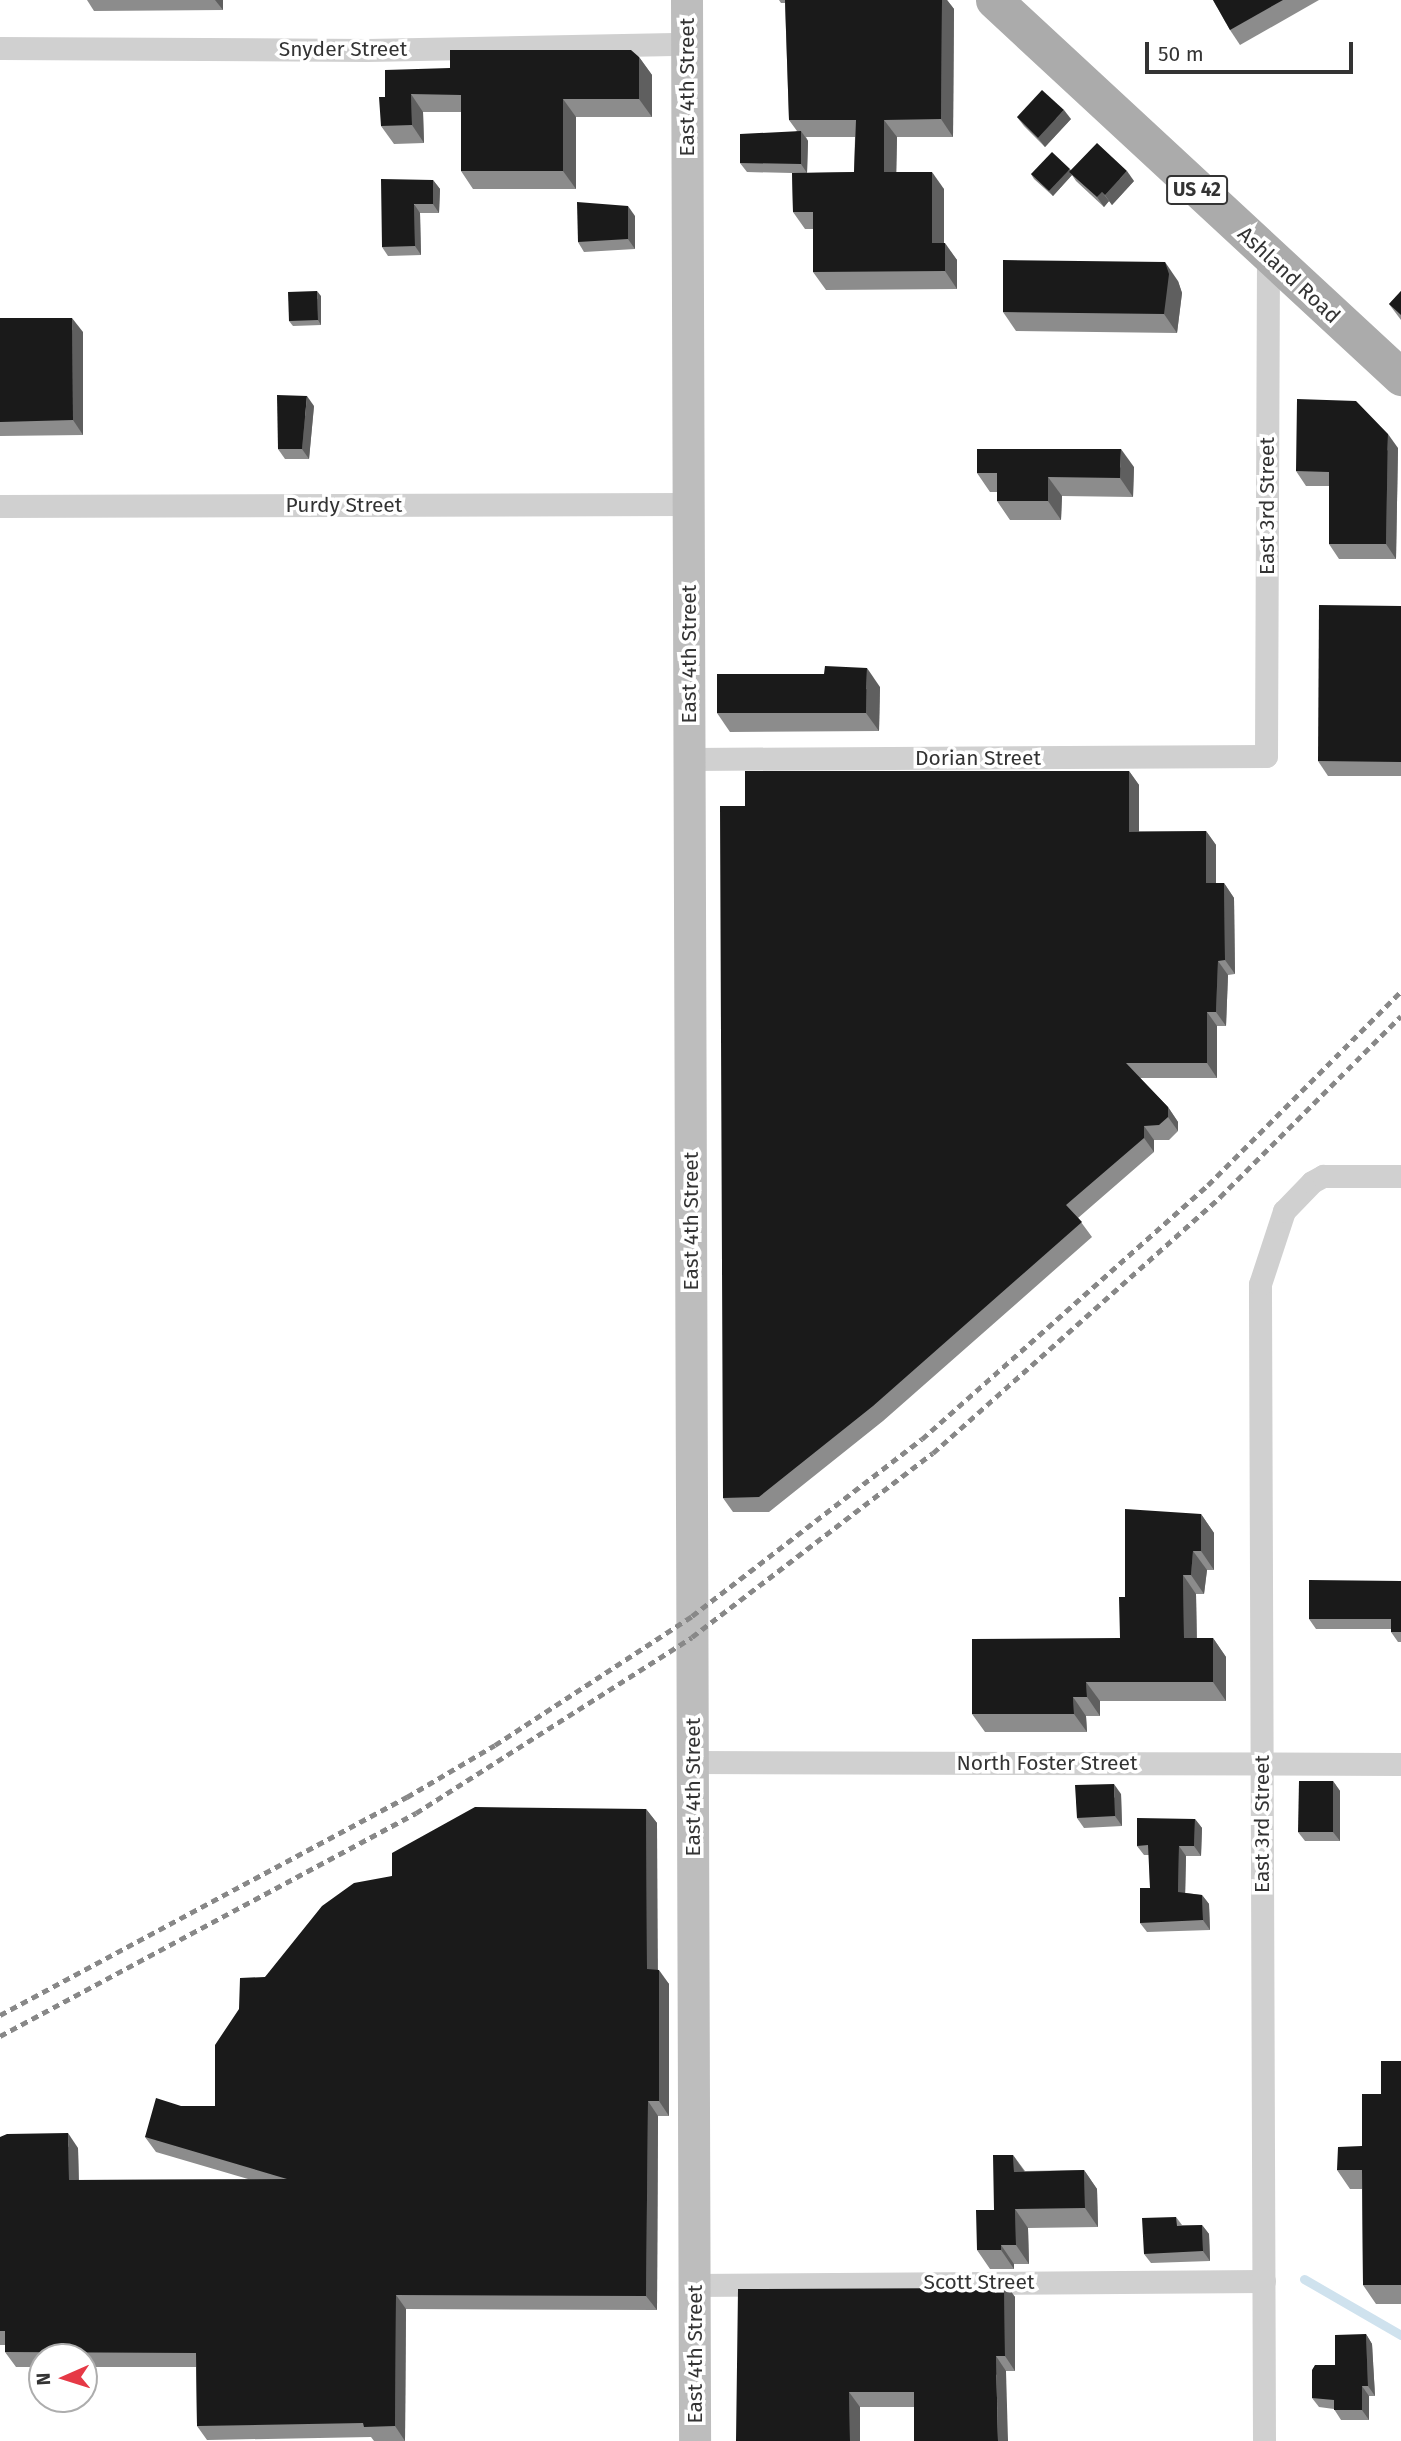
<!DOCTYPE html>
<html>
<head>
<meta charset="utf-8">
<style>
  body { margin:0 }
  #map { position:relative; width:1401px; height:2441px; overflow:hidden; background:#fff; font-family:"Fira Sans",sans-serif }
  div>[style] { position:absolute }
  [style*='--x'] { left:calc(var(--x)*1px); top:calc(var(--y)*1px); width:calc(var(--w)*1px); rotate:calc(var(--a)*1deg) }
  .stream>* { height:9px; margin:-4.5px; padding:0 4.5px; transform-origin:4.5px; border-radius:4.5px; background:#cfe2ee }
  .street>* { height:23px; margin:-11.5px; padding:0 11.5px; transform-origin:11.5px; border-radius:11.5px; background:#d0d0d0 }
  .secondary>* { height:32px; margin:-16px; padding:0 16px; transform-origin:16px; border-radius:16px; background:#bdbdbd }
  .primary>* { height:37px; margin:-18.5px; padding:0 18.5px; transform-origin:18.5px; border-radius:18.5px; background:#ababab }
  .rail>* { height:5px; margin-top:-2.5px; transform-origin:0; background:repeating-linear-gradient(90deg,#888 0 7px,transparent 0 12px) }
  .wall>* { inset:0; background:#8c8c8c }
  .shaded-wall>* { inset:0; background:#5f5f5f }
  .building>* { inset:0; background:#1a1a1a }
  span { translate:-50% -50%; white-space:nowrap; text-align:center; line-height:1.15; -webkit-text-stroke:7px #fff; paint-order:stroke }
  .shield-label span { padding:2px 5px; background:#fff; border:2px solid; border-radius:5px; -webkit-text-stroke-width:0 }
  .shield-label { font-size:19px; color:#333; font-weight:700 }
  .street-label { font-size:21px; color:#333 }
  .north { position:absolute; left:28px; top:2343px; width:70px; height:70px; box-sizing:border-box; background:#fff; border:2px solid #adadad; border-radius:50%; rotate:267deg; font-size:19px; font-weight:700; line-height:28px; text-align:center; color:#333 }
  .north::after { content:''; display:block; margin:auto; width:24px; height:32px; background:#e63946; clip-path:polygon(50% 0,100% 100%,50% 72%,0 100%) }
  .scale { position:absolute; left:1145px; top:42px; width:208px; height:32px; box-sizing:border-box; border:4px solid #333; border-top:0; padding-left:9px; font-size:21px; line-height:24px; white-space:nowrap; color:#333; -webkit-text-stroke:5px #fff; paint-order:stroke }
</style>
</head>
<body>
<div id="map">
  <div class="stream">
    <div style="--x:1304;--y:2279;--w:112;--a:30"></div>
  </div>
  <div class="street">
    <div style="--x:0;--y:48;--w:367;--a:0.3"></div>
    <div style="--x:367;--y:50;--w:320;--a:-1.1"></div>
    <div style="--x:0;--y:506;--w:688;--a:-0.17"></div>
    <div style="--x:690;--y:759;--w:576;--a:-0.3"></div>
    <div style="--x:1266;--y:756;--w:500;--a:-89.77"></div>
    <div style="--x:693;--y:1762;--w:708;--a:0.16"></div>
    <div style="--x:694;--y:2285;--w:570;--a:-0.4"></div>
    <div style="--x:1264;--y:2441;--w:1157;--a:-90.2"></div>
    <div style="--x:1260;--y:1284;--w:77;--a:-71.8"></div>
    <div style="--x:1284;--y:1211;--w:40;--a:-46"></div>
    <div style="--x:1312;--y:1182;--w:13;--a:-29"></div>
    <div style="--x:1323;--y:1176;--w:78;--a:0"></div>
  </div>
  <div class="secondary">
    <div style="--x:687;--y:0;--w:2441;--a:89.81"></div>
  </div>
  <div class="primary">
    <div style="--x:994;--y:0;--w:555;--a:42.81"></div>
  </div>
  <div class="rail">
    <div style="--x:0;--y:2015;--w:462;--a:-28.2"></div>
    <div style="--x:407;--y:1797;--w:102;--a:-30.6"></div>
    <div style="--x:495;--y:1745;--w:235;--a:-33.2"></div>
    <div style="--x:692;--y:1616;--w:290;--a:-37.6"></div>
    <div style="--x:922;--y:1439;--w:383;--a:-41.6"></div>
    <div style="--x:1208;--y:1185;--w:274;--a:-45.1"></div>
    <div style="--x:0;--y:2036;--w:472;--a:-28.2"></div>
    <div style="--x:416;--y:1813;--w:327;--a:-32.5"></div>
    <div style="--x:692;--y:1637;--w:303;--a:-37.4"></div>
    <div style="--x:933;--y:1453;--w:385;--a:-41.7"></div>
    <div style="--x:1220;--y:1197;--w:256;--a:-45"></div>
  </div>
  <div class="wall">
    <div style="clip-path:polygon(87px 0,223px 0,223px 10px,94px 11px)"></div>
    <div style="clip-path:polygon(evenodd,779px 0,947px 0,954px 9px,953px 137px,897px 137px,896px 172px,944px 189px,944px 243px,957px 260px,957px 289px,826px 290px,813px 272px,813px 229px,805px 229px,793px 212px,792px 173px,747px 172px,740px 163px,797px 131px,789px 120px,785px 3px,781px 3px,779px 0,806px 137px,855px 137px,854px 172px,807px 173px,808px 141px,806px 137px)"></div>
    <div style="clip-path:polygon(1213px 0,1319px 0,1240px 45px,1230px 30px)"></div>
    <div style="clip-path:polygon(639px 57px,652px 75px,652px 117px,576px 117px,576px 189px,473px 189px,461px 171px,461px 112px,423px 112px,424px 143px,394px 144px,381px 126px,385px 97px,450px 68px)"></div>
    <div style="clip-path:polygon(1017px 117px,1071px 119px,1045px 147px,1024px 126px)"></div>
    <div style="clip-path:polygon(1071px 170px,1134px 181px,1112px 205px,1109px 201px,1104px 207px,1076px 181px,1072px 175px,1053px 196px,1034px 179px,1031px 174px)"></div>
    <div style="clip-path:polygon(433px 180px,440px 189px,439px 213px,420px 213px,421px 255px,388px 256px,382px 247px)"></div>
    <div style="clip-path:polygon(635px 216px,635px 249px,584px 252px,578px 242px)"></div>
    <div style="clip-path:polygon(1178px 281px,1182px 293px,1177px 333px,1016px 331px,1003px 312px)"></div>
    <div style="clip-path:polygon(1401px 291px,1401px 320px,1389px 304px)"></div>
    <div style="clip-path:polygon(321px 296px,321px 325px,293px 326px,289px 321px)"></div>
    <div style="clip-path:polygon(0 318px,83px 332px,83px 435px,0 436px)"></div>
    <div style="clip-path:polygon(314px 406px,309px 459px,285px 459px,278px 449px)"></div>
    <div style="clip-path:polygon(1398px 448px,1396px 559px,1339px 559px,1329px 544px,1329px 486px,1306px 486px,1296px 471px)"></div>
    <div style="clip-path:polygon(1134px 467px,1133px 497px,1062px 496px,1061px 520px,1010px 520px,997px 501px,997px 492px,990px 492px,977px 473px)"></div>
    <div style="clip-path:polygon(1401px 606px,1401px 776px,1328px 776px,1318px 761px)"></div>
    <div style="clip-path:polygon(880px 687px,879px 731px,730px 732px,717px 713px)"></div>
    <div style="clip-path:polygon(1129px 771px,1139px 785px,1139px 831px,1206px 831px,1216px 845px,1216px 883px,1224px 883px,1234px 898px,1235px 974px,1228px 975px,1226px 1026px,1217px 1026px,1217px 1078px,1140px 1078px,1168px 1107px,1178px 1122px,1178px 1131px,1169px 1140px,1154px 1140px,1154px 1152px,1078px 1218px,1092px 1237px,883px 1421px,769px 1512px,733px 1512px,723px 1498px,745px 806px)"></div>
    <div style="clip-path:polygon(1201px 1514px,1214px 1533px,1214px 1570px,1207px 1570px,1204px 1594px,1196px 1594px,1197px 1638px,1213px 1638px,1226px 1657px,1226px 1701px,1100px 1701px,1100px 1716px,1086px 1716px,1087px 1732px,985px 1732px,972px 1714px,1120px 1638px,1125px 1597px)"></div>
    <div style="clip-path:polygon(1401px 1581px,1401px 1642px,1398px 1642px,1391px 1632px,1391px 1629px,1316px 1629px,1309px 1619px)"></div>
    <div style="clip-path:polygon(1333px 1781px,1340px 1791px,1340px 1841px,1305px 1841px,1298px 1832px)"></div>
    <div style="clip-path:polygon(1121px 1794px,1122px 1826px,1084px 1828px,1077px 1818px)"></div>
    <div style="clip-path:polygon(646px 1809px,657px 1823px,657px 1970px,669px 1984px,669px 2116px,658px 2116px,657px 2310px,406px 2309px,405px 2441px,374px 2441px,371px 2437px,207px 2440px,197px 2426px,196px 2367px,84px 2367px,84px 2357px,42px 2357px,42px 2367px,16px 2367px,5px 2352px,5px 2345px,0 2345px,0 2137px,78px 2148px,79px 2180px,248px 2179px,156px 2152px,145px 2137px,181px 2106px,215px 2106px,265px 1977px,392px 1876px)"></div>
    <div style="clip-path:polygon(1195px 1819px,1202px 1828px,1201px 1856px,1186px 1856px,1185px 1893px,1202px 1895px,1209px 1904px,1210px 1930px,1147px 1932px,1140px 1923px,1150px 1888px,1149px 1855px,1144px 1855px,1137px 1846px)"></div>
    <div style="clip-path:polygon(1401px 2061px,1401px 2304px,1376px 2304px,1363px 2285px,1362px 2189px,1350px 2189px,1337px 2170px,1362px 2146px,1381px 2094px)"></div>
    <div style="clip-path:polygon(1013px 2155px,1025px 2171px,1084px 2170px,1097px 2189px,1098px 2227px,1028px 2228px,1029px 2264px,1014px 2264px,1014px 2269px,990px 2269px,977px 2250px,994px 2210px)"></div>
    <div style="clip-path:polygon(1176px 2217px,1182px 2225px,1202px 2225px,1209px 2234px,1210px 2261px,1151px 2263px,1144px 2254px)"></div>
    <div style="clip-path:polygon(1004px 2282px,1015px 2297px,1015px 2371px,1006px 2371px,914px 2407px,860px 2407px,860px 2441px,736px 2441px,981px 2288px)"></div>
    <div style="clip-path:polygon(1366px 2334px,1372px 2344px,1375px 2396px,1369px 2396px,1369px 2420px,1341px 2420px,1334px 2409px,1319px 2407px,1312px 2398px,1335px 2365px)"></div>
  </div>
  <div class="shaded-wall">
    <div style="clip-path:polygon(215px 0,223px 0,223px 10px)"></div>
    <div style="clip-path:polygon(942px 0,947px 0,954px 9px,953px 137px,941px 119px)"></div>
    <div style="clip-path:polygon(639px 57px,652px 75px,652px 117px,639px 99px)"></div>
    <div style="clip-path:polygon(411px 94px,423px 112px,424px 143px,412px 125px)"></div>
    <div style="clip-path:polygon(563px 99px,576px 117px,576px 189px,563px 171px)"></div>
    <div style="clip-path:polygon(1064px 110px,1071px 119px,1045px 147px,1038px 138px)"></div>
    <div style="clip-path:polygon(884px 120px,897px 137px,896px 190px,884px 172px)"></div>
    <div style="clip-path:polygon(801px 131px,808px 141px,807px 173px,801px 164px)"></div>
    <div style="clip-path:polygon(1070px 169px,1073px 174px,1069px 172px,1072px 175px,1053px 196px,1049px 191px)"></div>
    <div style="clip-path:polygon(1127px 171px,1134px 181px,1112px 205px,1105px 195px)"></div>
    <div style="clip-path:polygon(932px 172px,944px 189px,944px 260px,932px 243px)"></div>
    <div style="clip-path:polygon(433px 180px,440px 189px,439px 213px,433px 204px)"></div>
    <div style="clip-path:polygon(1102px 192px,1109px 201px,1104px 207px,1097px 197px)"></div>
    <div style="clip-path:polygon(414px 204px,420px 213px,421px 255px,415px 246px)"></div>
    <div style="clip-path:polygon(628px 206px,635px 216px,635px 249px,628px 239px)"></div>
    <div style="clip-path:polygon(945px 243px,957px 260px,957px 289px,945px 271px)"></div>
    <div style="clip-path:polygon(1165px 262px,1178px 281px,1182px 293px,1177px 333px,1164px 314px)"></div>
    <div style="clip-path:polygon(317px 291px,321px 296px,321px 325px,318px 320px)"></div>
    <div style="clip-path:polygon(72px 318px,83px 332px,83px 435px,73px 420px)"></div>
    <div style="clip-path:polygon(307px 396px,314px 406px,309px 459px,302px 449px)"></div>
    <div style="clip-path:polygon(1388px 434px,1398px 448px,1396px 559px,1386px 544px)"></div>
    <div style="clip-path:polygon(1121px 449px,1134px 467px,1133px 497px,1120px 478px)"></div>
    <div style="clip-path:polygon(1048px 477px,1062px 496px,1061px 520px,1048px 501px)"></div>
    <div style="clip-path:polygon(867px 668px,880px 687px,879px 731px,866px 713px)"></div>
    <div style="clip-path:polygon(1129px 771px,1139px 785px,1139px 846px,1129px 832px)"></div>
    <div style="clip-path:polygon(1206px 831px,1216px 845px,1216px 898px,1206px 883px)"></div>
    <div style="clip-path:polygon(1224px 883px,1234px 898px,1235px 974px,1225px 960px)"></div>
    <div style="clip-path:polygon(1218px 961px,1228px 975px,1226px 1026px,1216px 1012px)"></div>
    <div style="clip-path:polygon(1207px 1012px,1217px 1026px,1217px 1078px,1207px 1063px)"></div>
    <div style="clip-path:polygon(1168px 1107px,1178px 1122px,1178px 1131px,1168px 1117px)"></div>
    <div style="clip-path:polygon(1144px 1126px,1154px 1140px,1154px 1152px,1144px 1138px)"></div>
    <div style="clip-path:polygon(1201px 1514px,1214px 1533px,1214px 1570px,1201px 1551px)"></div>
    <div style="clip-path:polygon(1193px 1551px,1207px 1570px,1204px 1594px,1191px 1575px)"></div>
    <div style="clip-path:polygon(1183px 1575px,1196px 1594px,1197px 1657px,1184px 1638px)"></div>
    <div style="clip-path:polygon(1213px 1638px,1226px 1657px,1226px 1701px,1213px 1682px)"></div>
    <div style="clip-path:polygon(1086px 1682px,1100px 1701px,1100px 1716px,1087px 1697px)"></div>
    <div style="clip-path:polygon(1073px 1697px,1086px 1716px,1087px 1732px,1074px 1714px)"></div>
    <div style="clip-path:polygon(1333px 1781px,1340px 1791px,1340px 1841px,1333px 1832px)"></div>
    <div style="clip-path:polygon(1114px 1784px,1121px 1794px,1122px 1826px,1115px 1816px)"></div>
    <div style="clip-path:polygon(646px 1809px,657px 1823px,658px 1983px,647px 1969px)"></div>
    <div style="clip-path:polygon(1195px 1819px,1202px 1828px,1201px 1856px,1194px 1846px)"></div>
    <div style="clip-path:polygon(1179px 1846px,1186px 1856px,1185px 1902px,1178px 1892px)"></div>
    <div style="clip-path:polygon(1202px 1895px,1209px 1904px,1210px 1930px,1203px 1920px)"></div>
    <div style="clip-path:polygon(659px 1970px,669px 1984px,669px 2116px,659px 2101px)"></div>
    <div style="clip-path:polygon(648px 2101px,658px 2116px,657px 2310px,646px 2296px)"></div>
    <div style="clip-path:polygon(68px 2133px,78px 2148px,79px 2194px,69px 2180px)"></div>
    <div style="clip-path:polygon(1013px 2155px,1026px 2174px,1014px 2172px)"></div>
    <div style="clip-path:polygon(1084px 2170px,1097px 2189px,1098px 2227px,1085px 2208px)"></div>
    <div style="clip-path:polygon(1015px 2209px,1028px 2228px,1029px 2264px,1016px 2245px)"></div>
    <div style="clip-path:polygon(1202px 2225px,1209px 2234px,1210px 2261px,1203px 2251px)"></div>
    <div style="clip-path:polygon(1001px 2245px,1014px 2264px,1014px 2269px,1001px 2250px)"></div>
    <div style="clip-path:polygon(1004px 2282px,1015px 2297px,1015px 2371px,1005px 2356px)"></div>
    <div style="clip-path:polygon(396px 2295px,406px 2309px,405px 2441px,395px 2426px)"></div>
    <div style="clip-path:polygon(1366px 2334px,1372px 2344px,1375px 2396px,1368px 2386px)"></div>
    <div style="clip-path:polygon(996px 2356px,1006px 2371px,1008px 2441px,998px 2441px)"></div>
    <div style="clip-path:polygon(1362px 2386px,1369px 2396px,1369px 2420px,1362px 2410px)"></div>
    <div style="clip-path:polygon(849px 2392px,860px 2407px,860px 2441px,850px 2441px)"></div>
  </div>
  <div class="building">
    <div style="clip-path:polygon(785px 0,942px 0,941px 119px,884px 120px,884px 172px,932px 172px,932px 243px,945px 243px,945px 271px,813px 272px,813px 212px,793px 212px,792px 173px,854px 172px,856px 120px,789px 120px)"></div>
    <div style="clip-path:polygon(1213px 0,1283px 0,1230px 30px)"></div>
    <div style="clip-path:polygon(450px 50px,631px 50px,639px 57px,639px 99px,563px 99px,563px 171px,461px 171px,461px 95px,411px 94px,412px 125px,381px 126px,379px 97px,385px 97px,385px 70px,450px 68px)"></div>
    <div style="clip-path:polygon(1042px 90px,1064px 110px,1038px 138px,1017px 117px)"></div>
    <div style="clip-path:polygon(801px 131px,801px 164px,740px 163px,740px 134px)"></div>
    <div style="clip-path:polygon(1097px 143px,1127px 171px,1105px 195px,1102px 192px,1097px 197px,1069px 172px)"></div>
    <div style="clip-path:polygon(1052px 152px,1070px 169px,1049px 191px,1031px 174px)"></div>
    <div style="clip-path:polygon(381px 179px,433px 180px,433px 204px,414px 204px,415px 246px,382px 247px)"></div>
    <div style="clip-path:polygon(577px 202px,628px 206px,628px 239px,578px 242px)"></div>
    <div style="clip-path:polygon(1003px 260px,1165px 262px,1169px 274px,1164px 314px,1003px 312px)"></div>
    <div style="clip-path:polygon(317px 291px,318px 320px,289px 321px,288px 292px)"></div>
    <div style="clip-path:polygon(1401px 291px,1401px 315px,1389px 304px)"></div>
    <div style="clip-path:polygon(0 318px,72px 318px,73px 420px,0 422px)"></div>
    <div style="clip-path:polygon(277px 395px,307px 396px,302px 449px,278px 449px)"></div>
    <div style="clip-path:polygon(1297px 399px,1356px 401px,1388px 434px,1386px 544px,1329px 544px,1329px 472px,1296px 471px)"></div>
    <div style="clip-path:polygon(977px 449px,1121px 449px,1120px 478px,1048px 477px,1048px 501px,997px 501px,997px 473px,977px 473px)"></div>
    <div style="clip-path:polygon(1319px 605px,1401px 606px,1401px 762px,1318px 761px)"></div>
    <div style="clip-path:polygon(825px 666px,867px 668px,866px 713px,717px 713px,717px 674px,824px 674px)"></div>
    <div style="clip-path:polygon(745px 771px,1129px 771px,1129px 832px,1206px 831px,1206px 883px,1224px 883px,1225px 960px,1218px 961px,1216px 1012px,1207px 1012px,1207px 1063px,1126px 1063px,1168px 1107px,1168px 1117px,1159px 1125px,1144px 1126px,1144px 1138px,1066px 1205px,1082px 1222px,873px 1406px,759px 1497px,723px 1498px,720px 806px,745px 806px)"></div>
    <div style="clip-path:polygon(1125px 1509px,1201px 1514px,1201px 1551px,1193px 1551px,1191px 1575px,1183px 1575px,1184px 1638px,1213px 1638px,1213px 1682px,1086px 1682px,1087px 1697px,1073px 1697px,1074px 1714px,972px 1714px,972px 1639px,1120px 1638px,1119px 1597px,1125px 1597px)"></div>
    <div style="clip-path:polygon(1309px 1580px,1401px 1581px,1401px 1632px,1391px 1632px,1391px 1619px,1309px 1619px)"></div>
    <div style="clip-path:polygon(1299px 1781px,1333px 1781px,1333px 1832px,1298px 1832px)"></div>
    <div style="clip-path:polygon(1114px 1784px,1115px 1816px,1077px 1818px,1075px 1785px)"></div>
    <div style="clip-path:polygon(475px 1807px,646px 1809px,647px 1969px,659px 1970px,659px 2101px,648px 2101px,646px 2296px,396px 2295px,395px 2426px,364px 2427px,363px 2423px,197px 2426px,196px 2353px,5px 2352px,5px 2331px,0 2331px,0 2137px,7px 2134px,68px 2133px,69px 2180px,287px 2179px,145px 2137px,156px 2098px,181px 2106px,215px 2106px,215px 2045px,239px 2009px,240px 1978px,265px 1977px,322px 1906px,354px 1883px,392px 1876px,392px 1853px)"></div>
    <div style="clip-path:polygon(1137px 1818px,1195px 1819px,1194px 1846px,1179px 1846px,1178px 1892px,1202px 1895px,1203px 1920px,1140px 1923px,1140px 1888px,1150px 1888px,1148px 1845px,1137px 1846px)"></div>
    <div style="clip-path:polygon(1381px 2061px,1401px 2061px,1401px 2285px,1363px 2285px,1362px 2170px,1337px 2170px,1338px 2147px,1362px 2146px,1362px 2094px,1381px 2094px)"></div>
    <div style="clip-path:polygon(993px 2155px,1013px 2155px,1014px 2172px,1084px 2170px,1085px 2208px,1015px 2209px,1016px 2245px,1001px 2245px,1001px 2250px,977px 2250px,976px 2210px,994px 2210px)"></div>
    <div style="clip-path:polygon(1176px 2217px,1177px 2226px,1202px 2225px,1203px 2251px,1144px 2254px,1142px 2218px)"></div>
    <div style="clip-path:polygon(980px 2282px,1004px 2282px,1005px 2356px,996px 2356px,998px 2441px,914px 2441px,914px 2392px,849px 2392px,850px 2441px,736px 2441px,738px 2289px,981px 2288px)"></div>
    <div style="clip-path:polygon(1366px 2334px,1368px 2386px,1362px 2386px,1362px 2410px,1334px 2410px,1334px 2400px,1312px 2398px,1312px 2370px,1315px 2365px,1335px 2365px,1335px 2335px)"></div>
  </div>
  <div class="shield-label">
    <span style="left:1197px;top:190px">US 42</span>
  </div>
  <div class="street-label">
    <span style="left:343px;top:49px">Snyder Street</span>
    <span style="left:687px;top:87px;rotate:-90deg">East 4th Street</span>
    <span style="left:1289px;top:275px;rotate:43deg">Ashland Road</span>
    <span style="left:344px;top:505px">Purdy Street</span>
    <span style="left:1267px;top:506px;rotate:-90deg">East 3rd Street</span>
    <span style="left:689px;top:654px;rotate:-90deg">East 4th Street</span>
    <span style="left:978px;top:758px">Dorian Street</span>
    <span style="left:691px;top:1221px;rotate:-90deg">East 4th Street</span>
    <span style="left:1047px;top:1763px">North Foster Street</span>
    <span style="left:693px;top:1787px;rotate:-90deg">East 4th Street</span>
    <span style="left:1262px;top:1824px;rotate:-90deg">East 3rd Street</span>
    <span style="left:979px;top:2282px">Scott Street</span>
    <span style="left:695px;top:2354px;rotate:-90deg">East 4th Street</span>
  </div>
  <div class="north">N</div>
  <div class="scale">50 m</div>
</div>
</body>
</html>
